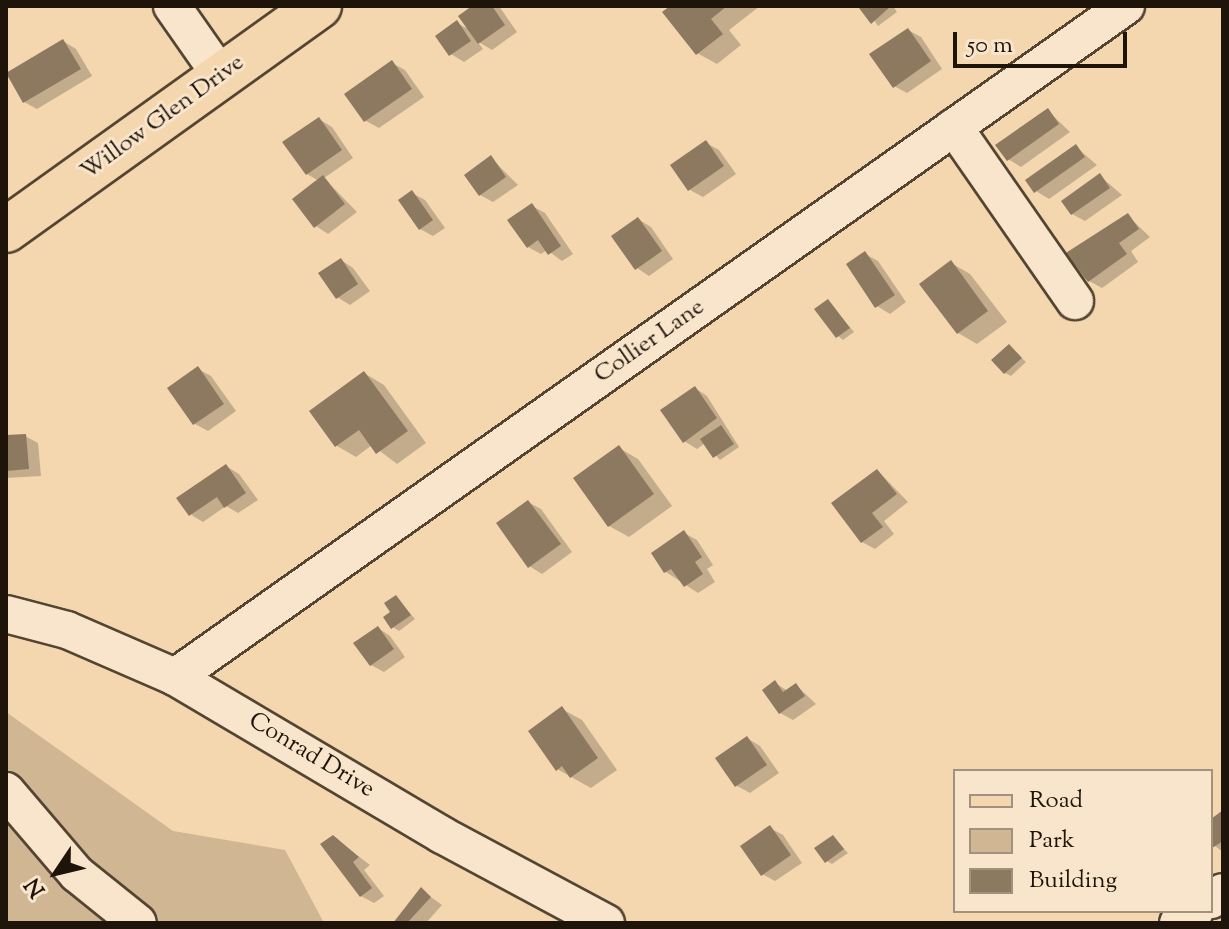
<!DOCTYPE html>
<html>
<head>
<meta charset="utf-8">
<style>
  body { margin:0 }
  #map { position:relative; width:1229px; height:929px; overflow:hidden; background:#f4d7af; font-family:"Sorts Mill Goudy",serif }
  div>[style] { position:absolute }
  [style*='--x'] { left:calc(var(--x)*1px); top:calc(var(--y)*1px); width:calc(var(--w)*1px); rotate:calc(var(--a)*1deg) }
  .green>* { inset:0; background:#d0b693 }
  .shadow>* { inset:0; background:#0003 }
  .building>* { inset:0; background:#8d7960 }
  .roads { filter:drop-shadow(2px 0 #544533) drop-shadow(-2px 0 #544533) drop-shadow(0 2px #544533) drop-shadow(0 -2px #544533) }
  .minor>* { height:36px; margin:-18px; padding:0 18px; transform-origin:18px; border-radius:18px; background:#f8e5cb }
  .major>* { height:44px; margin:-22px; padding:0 22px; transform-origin:22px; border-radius:22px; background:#f4d7af }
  span { translate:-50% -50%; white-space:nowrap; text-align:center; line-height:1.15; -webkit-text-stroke:6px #f8e5cb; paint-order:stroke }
  .street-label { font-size:24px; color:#1e140a }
  .frame { position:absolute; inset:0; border:8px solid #1e140a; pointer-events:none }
  .legend { position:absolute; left:953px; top:769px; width:260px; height:144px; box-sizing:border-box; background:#f8e5cb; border:2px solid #a1917e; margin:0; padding:10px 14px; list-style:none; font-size:24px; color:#1e140a }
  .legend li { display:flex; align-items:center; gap:16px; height:40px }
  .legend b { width:40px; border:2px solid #a1917e }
  .north { position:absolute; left:16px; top:833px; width:80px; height:80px; -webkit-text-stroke:6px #f8e5cb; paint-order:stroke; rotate:235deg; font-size:22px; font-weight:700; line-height:32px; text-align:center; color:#1e140a }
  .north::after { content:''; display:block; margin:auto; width:28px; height:36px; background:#1e140a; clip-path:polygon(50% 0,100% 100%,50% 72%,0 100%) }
  .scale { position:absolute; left:953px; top:32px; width:174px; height:36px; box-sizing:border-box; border:4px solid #1e140a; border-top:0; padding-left:10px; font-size:24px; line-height:28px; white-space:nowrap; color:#1e140a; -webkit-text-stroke:6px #f8e5cb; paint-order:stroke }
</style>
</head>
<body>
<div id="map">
  <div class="green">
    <div style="clip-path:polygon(6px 712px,173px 831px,285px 850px,324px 923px,6px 923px)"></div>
  </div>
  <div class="shadow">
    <div style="clip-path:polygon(476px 6px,499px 6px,517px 32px,492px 50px,477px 41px,483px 49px,464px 62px,451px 54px,457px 23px,472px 31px)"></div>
    <div style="clip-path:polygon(673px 6px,760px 6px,729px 30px,741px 45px,717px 64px,697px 53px)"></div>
    <div style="clip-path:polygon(865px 6px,893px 6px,897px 12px,878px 26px)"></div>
    <div style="clip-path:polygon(908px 30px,921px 37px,942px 69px,907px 93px,894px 86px)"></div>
    <div style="clip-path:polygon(63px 41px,76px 49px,92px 76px,37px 109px,24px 102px)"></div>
    <div style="clip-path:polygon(392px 63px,405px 70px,424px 97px,379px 128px,366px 121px,347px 94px)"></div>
    <div style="clip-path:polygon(1048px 111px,1070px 132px,1021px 167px,1008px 159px)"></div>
    <div style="clip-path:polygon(319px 119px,332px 127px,353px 158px,324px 178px,357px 212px,328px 234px,316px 226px,319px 181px,307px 174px)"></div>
    <div style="clip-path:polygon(706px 143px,719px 150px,736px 174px,703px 197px,690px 190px)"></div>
    <div style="clip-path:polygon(1076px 147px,1097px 165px,1049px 199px,1036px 191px)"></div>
    <div style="clip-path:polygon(491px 158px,518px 185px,493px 202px,480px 195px)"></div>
    <div style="clip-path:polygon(1100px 176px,1122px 195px,1085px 221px,1072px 214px)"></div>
    <div style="clip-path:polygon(412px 193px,425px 200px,445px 228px,433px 236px,420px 229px)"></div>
    <div style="clip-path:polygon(532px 206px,545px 213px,573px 254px,562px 261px,547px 250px,541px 254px,528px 247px)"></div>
    <div style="clip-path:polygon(1128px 216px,1150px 237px,1131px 251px,1138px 262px,1102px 288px,1069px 270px)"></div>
    <div style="clip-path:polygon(638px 219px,651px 227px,673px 259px,649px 276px,637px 268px)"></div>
    <div style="clip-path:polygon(865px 254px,878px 261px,906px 302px,890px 314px,877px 306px)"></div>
    <div style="clip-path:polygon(341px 260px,353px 268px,370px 291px,350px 305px,337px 297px)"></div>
    <div style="clip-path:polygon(951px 263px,970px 274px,1007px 322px,977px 344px,958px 333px)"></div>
    <div style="clip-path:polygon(828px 301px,854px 332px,843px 340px,838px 336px)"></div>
    <div style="clip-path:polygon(1009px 346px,1026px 362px,1011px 376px,1005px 373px)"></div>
    <div style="clip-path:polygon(198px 369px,211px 376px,236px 411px,208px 431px,195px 424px,170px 389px)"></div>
    <div style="clip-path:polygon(364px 373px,384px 385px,426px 443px,397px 464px,372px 445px,356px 457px,337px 446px)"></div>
    <div style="clip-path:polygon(695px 388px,707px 396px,739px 447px,720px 460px,705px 443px,697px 449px,684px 441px)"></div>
    <div style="clip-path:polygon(25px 436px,38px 443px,41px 476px,6px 478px,6px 437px)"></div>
    <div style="clip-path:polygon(619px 448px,638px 459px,672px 506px,629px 537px,609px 526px)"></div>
    <div style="clip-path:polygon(226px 466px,239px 474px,258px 500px,238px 513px,226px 506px,203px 522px,193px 516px,224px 490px,193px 516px,179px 499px)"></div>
    <div style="clip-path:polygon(878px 471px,908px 502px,884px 521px,894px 534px,875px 549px,862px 542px)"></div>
    <div style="clip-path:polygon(528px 502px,541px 509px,572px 552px,542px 574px,529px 566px)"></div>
    <div style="clip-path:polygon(684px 533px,697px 540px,713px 565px,707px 569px,715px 582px,698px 593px,666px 572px)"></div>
    <div style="clip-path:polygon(396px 597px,415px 619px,399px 631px,393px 627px)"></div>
    <div style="clip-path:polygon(378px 628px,390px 636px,405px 657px,384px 672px,371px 665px)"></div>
    <div style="clip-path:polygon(775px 683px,788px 691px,796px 685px,816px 704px,793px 720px,780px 713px)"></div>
    <div style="clip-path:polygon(562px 709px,582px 720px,617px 770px,591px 788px,557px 769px)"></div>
    <div style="clip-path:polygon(747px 738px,760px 746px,779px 773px,750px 793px,737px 786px,718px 759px)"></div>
    <div style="clip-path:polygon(1223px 813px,1223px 852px,1211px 843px,1211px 821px)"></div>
    <div style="clip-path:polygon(770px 828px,783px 835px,802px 863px,775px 881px,762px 874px)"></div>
    <div style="clip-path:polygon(333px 837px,370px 865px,364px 870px,384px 896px,374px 903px,361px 896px)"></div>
    <div style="clip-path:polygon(833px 837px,848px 853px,832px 864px,827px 861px)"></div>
    <div style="clip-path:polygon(421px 890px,442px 905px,426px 923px,396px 923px)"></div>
  </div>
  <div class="building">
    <div style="clip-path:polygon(472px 6px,492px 6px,505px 25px,478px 44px,458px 16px)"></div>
    <div style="clip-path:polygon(670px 6px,727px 6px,711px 19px,723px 34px,696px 55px,662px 12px)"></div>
    <div style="clip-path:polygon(891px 6px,871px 24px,859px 8px,862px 6px)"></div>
    <div style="clip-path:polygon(457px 20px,471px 41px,449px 56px,435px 36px)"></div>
    <div style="clip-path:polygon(908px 28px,931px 61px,893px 88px,869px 54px)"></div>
    <div style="clip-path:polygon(63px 39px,81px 69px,23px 103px,6px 73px)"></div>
    <div style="clip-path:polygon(392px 60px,412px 89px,364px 122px,344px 94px)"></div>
    <div style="clip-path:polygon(1048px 108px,1059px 124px,1007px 161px,995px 145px)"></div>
    <div style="clip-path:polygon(319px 117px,342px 150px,306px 175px,282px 142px)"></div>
    <div style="clip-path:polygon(706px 140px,724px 166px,688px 191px,670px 165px)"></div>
    <div style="clip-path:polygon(1076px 144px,1085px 157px,1034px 193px,1025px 180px)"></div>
    <div style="clip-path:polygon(491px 155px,506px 177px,479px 196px,464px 175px)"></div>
    <div style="clip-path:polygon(1100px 173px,1110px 188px,1071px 215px,1061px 201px)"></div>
    <div style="clip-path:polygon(323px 175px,345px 204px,314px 228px,292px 199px)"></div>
    <div style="clip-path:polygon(412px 190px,433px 220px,419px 230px,398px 200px)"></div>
    <div style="clip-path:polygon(532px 203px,561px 246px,548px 255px,538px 240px,527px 248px,507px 220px)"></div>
    <div style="clip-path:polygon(1128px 213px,1139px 229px,1119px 243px,1127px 254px,1088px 282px,1076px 266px,1068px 271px,1058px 258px)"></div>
    <div style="clip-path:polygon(638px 217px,662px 251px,635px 270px,611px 236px)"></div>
    <div style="clip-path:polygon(865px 251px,895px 295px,875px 308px,846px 264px)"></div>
    <div style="clip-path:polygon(341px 258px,358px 284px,336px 299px,318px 273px)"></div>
    <div style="clip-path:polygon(951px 260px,988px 311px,957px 334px,919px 284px)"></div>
    <div style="clip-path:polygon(828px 299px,850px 328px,836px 338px,814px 309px)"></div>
    <div style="clip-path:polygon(1009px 344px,1022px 358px,1004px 374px,991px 360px)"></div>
    <div style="clip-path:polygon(198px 366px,224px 404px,193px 425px,167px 388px)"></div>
    <div style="clip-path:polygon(364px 371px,408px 431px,376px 454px,359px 430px,335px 447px,309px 411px)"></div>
    <div style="clip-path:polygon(695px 386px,717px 418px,683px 443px,660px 410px)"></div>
    <div style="clip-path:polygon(721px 425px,734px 444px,713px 458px,700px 439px)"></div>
    <div style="clip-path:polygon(26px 434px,29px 469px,6px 471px,6px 435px)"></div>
    <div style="clip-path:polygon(619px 445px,654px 494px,608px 527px,573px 478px)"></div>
    <div style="clip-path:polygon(226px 464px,246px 493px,224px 508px,217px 497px,189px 516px,176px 498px)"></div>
    <div style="clip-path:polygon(877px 469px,897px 494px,872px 513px,883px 527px,861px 543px,831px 503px)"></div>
    <div style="clip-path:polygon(528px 500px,561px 544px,528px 568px,496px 523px)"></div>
    <div style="clip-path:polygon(684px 530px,702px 557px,695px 562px,703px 574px,684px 587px,671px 569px,664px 573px,651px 553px)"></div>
    <div style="clip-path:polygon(396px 595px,411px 615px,391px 629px,383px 617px,390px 612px,384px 603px)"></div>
    <div style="clip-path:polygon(378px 626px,394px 649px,370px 666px,353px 643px)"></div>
    <div style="clip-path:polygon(775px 680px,783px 692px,796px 683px,805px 696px,779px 714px,762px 690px)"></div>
    <div style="clip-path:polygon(562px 706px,598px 758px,570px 778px,562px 766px,556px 771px,528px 731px)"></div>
    <div style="clip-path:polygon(747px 736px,767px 765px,735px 787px,715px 758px)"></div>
    <div style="clip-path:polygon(1223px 810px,1223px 841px,1212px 848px,1211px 819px)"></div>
    <div style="clip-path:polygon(770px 825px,791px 855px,761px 876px,740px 846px)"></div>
    <div style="clip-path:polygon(333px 835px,359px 857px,353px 862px,372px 888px,360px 897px,320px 844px)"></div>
    <div style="clip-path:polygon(833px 835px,844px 849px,825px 863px,814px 848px)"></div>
    <div style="clip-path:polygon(421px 887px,431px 897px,407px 923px,393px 923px)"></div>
  </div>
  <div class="roads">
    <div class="minor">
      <div style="--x:172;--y:6;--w:85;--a:55"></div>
      <div style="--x:954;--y:127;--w:212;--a:55.2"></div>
      <div style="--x:6;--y:614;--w:63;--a:14.7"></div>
      <div style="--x:67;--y:630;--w:118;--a:23.5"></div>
      <div style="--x:175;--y:677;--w:310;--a:30.6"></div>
      <div style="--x:442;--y:835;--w:186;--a:28.2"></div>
      <div style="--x:175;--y:677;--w:1164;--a:-35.21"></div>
      <div style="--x:6;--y:791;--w:109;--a:49.5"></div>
      <div style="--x:77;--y:874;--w:78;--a:38.8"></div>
      <div style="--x:1211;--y:900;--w:14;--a:-34"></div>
      <div style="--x:1178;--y:923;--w:21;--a:-35"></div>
    </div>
    <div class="major">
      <div style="--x:6;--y:230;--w:385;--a:-35.6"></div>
    </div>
  </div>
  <div class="street-label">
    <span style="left:163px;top:118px;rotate:-36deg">Willow Glen Drive</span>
    <span style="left:650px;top:342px;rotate:-35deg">Collier Lane</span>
    <span style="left:311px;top:756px;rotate:31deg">Conrad Drive</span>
  </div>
  <div class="frame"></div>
  <ul class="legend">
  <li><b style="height:10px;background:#f4d7af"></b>Road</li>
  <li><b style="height:22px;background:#d0b693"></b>Park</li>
  <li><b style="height:22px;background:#8d7960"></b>Building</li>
  </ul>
  <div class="north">N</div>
  <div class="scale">50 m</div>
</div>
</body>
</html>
